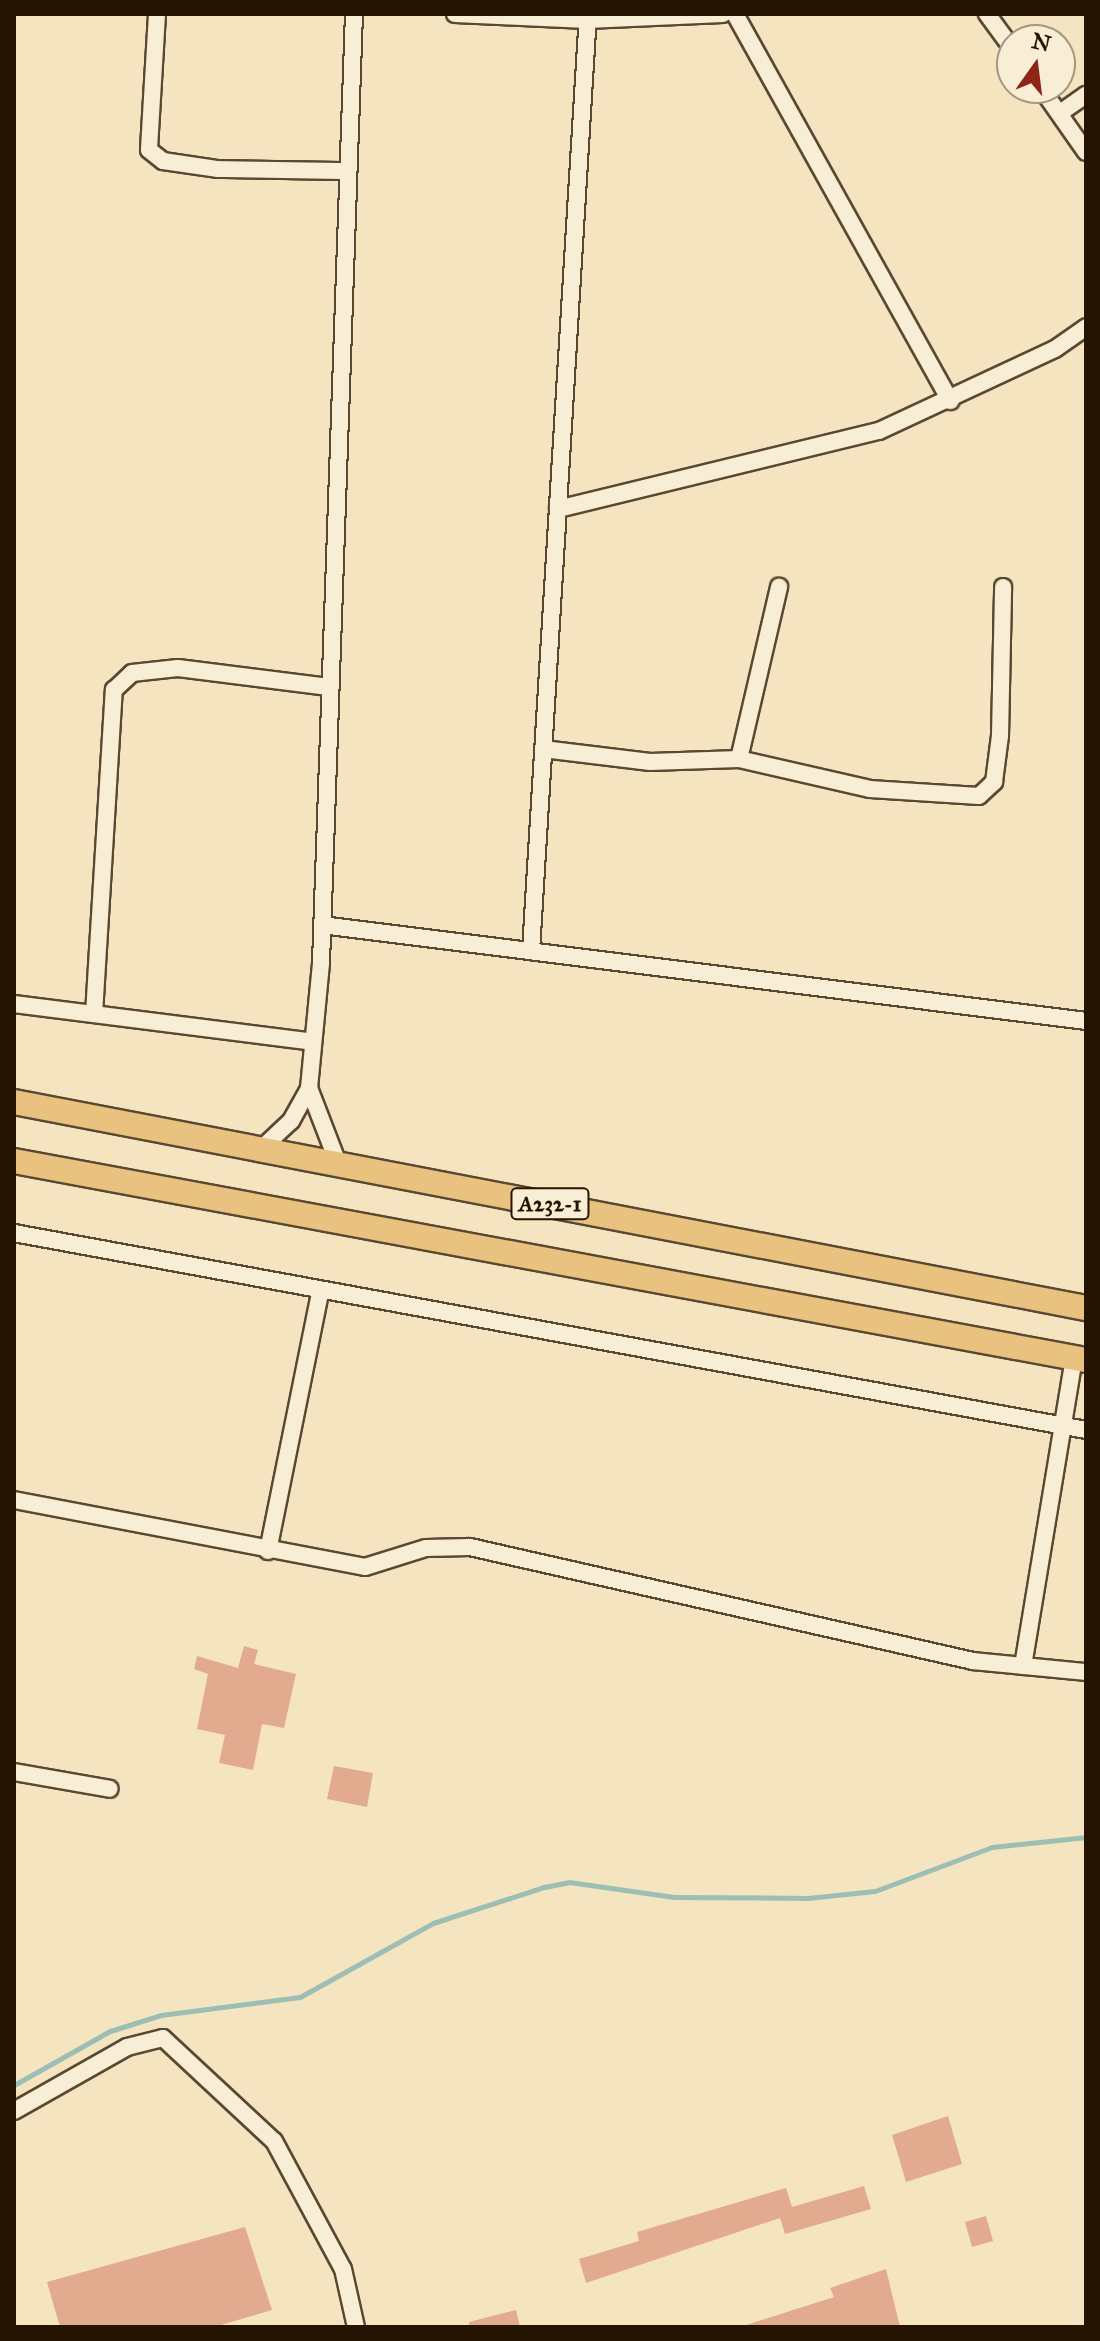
<!DOCTYPE html>
<html>
<head>
<meta charset="utf-8">
<style>
  body { margin:0 }
  #map { position:relative; width:1100px; height:2341px; overflow:hidden; background:#f4e4bf; font-family:"IM FELL Great Primer",serif }
  div>[style] { position:absolute }
  [style*='--x'] { left:calc(var(--x)*1px); top:calc(var(--y)*1px); width:calc(var(--w)*1px); rotate:calc(var(--a)*1deg) }
  .stream>* { height:5px; margin:-2.5px; padding:0 2.5px; transform-origin:2.5px; border-radius:2.5px; background:#9cbeb4 }
  .building>* { inset:0; background:#e2ab90 }
  .roads { filter:drop-shadow(2px 0 #5a4831) drop-shadow(-2px 0 #5a4831) drop-shadow(0 2px #5a4831) drop-shadow(0 -2px #5a4831) }
  .minor>* { height:16px; margin:-8px; padding:0 8px; transform-origin:8px; border-radius:8px; background:#f8edd5 }
  .highway>* { height:24px; margin:-12px; padding:0 12px; transform-origin:12px; border-radius:12px; background:#eac280 }
  span { translate:-50% -50%; white-space:nowrap; text-align:center; line-height:1.15; -webkit-text-stroke:6px #f8edd5; paint-order:stroke }
  .shield-label span { padding:2px 6px; background:#f8edd5; border:2px solid; border-radius:6px; -webkit-text-stroke-width:0 }
  .shield-label { font-size:22px; color:#261402; font-weight:700 }
  .frame { position:absolute; inset:0; border:16px solid #261402; pointer-events:none }
  .north { position:absolute; left:996px; top:24px; width:80px; height:80px; box-sizing:border-box; background:#f8edd5; border:2px solid #a49681; border-radius:50%; rotate:14deg; font-size:22px; font-weight:700; line-height:32px; text-align:center; color:#261402 }
  .north::after { content:''; display:block; margin:auto; width:28px; height:36px; background:#8f2418; clip-path:polygon(50% 0,100% 100%,50% 72%,0 100%) }
</style>
</head>
<body>
<div id="map">
  <div class="stream">
    <div style="--x:14;--y:2085;--w:110;--a:-29.4"></div>
    <div style="--x:110;--y:2031;--w:53;--a:-17.4"></div>
    <div style="--x:161;--y:2015;--w:140;--a:-7.4"></div>
    <div style="--x:300;--y:1997;--w:152;--a:-29.1"></div>
    <div style="--x:433;--y:1923;--w:117;--a:-18"></div>
    <div style="--x:544;--y:1887;--w:25;--a:-11"></div>
    <div style="--x:569;--y:1882;--w:106;--a:8.1"></div>
    <div style="--x:674;--y:1897;--w:134;--a:0.4"></div>
    <div style="--x:808;--y:1898;--w:67;--a:-6"></div>
    <div style="--x:875;--y:1891;--w:125;--a:-20.6"></div>
    <div style="--x:992;--y:1847;--w:95;--a:-6.1"></div>
  </div>
  <div class="building">
    <div style="clip-path:polygon(244px 1646px,258px 1650px,254px 1664px,296px 1674px,284px 1728px,262px 1724px,253px 1770px,219px 1763px,225px 1735px,197px 1729px,208px 1674px,194px 1669px,197px 1656px,238px 1668px)"></div>
    <div style="clip-path:polygon(334px 1766px,373px 1773px,367px 1807px,327px 1799px)"></div>
    <div style="clip-path:polygon(948px 2116px,962px 2164px,906px 2182px,892px 2135px)"></div>
    <div style="clip-path:polygon(864px 2186px,871px 2209px,785px 2234px,780px 2218px,586px 2283px,579px 2259px,639px 2241px,637px 2232px,786px 2188px,792px 2207px)"></div>
    <div style="clip-path:polygon(986px 2216px,993px 2241px,972px 2247px,965px 2222px)"></div>
    <div style="clip-path:polygon(245px 2227px,272px 2310px,214px 2327px,60px 2327px,47px 2282px)"></div>
    <div style="clip-path:polygon(886px 2269px,900px 2327px,740px 2327px,834px 2297px,830px 2288px)"></div>
    <div style="clip-path:polygon(516px 2310px,520px 2327px,469px 2327px,469px 2322px)"></div>
  </div>
  <div class="roads">
    <div class="minor">
      <div style="--x:157;--y:14;--w:136;--a:93.4"></div>
      <div style="--x:149;--y:150;--w:18;--a:38"></div>
      <div style="--x:163;--y:161;--w:56;--a:8.3"></div>
      <div style="--x:218;--y:169;--w:130;--a:0.9"></div>
      <div style="--x:455;--y:14;--w:132;--a:2.6"></div>
      <div style="--x:587;--y:20;--w:136;--a:-2.5"></div>
      <div style="--x:735;--y:14;--w:443;--a:60.9"></div>
      <div style="--x:987;--y:14;--w:42;--a:53.7"></div>
      <div style="--x:1041;--y:88;--w:78;--a:54.9"></div>
      <div style="--x:1060;--y:113;--w:32;--a:-35"></div>
      <div style="--x:558;--y:509;--w:330;--a:-13.7"></div>
      <div style="--x:879;--y:431;--w:194;--a:-25"></div>
      <div style="--x:1055;--y:349;--w:38;--a:-35"></div>
      <div style="--x:543;--y:749;--w:108;--a:6.9"></div>
      <div style="--x:650;--y:762;--w:89;--a:-1.9"></div>
      <div style="--x:739;--y:759;--w:134;--a:12.9"></div>
      <div style="--x:870;--y:789;--w:109;--a:3.7"></div>
      <div style="--x:979;--y:796;--w:21;--a:-43"></div>
      <div style="--x:994;--y:782;--w:46;--a:-82.6"></div>
      <div style="--x:1000;--y:736;--w:149;--a:-88.8"></div>
      <div style="--x:739;--y:759;--w:177;--a:-76.9"></div>
      <div style="--x:322;--y:925;--w:770;--a:7.16"></div>
      <div style="--x:531;--y:951;--w:939;--a:-86.52"></div>
      <div style="--x:14;--y:1004;--w:301;--a:7.2"></div>
      <div style="--x:94;--y:1014;--w:325;--a:-86.5"></div>
      <div style="--x:114;--y:690;--w:25;--a:-43"></div>
      <div style="--x:132;--y:673;--w:46;--a:-6.2"></div>
      <div style="--x:178;--y:668;--w:152;--a:7.2"></div>
      <div style="--x:309;--y:1088;--w:80;--a:68.9"></div>
      <div style="--x:262;--y:1148;--w:40;--a:-43"></div>
      <div style="--x:291;--y:1121;--w:38;--a:-61"></div>
      <div style="--x:309;--y:1088;--w:126;--a:-84.5"></div>
      <div style="--x:321;--y:963;--w:950;--a:-88.01"></div>
      <div style="--x:14;--y:1233;--w:1090;--a:10.41"></div>
      <div style="--x:14;--y:1500;--w:357;--a:10.8"></div>
      <div style="--x:365;--y:1567;--w:64;--a:-17.3"></div>
      <div style="--x:426;--y:1548;--w:44;--a:-1.3"></div>
      <div style="--x:470;--y:1547;--w:516;--a:12.77"></div>
      <div style="--x:973;--y:1661;--w:114;--a:5.6"></div>
      <div style="--x:268;--y:1551;--w:262;--a:-78.6"></div>
      <div style="--x:1023;--y:1666;--w:312;--a:-80.6"></div>
      <div style="--x:14;--y:1772;--w:97;--a:10"></div>
      <div style="--x:14;--y:2111;--w:130;--a:-29.5"></div>
      <div style="--x:127;--y:2047;--w:37;--a:-14"></div>
      <div style="--x:163;--y:2038;--w:151;--a:42.9"></div>
      <div style="--x:274;--y:2141;--w:145;--a:61.7"></div>
      <div style="--x:343;--y:2269;--w:59;--a:77.4"></div>
    </div>
    <div class="highway">
      <div style="--x:14;--y:1102;--w:1092;--a:10.88"></div>
      <div style="--x:14;--y:1161;--w:1090;--a:10.52"></div>
    </div>
  </div>
  <div class="shield-label">
    <span style="left:550px;top:1204px">A232-1</span>
  </div>
  <div class="frame"></div>
  <div class="north">N</div>
</div>
</body>
</html>
